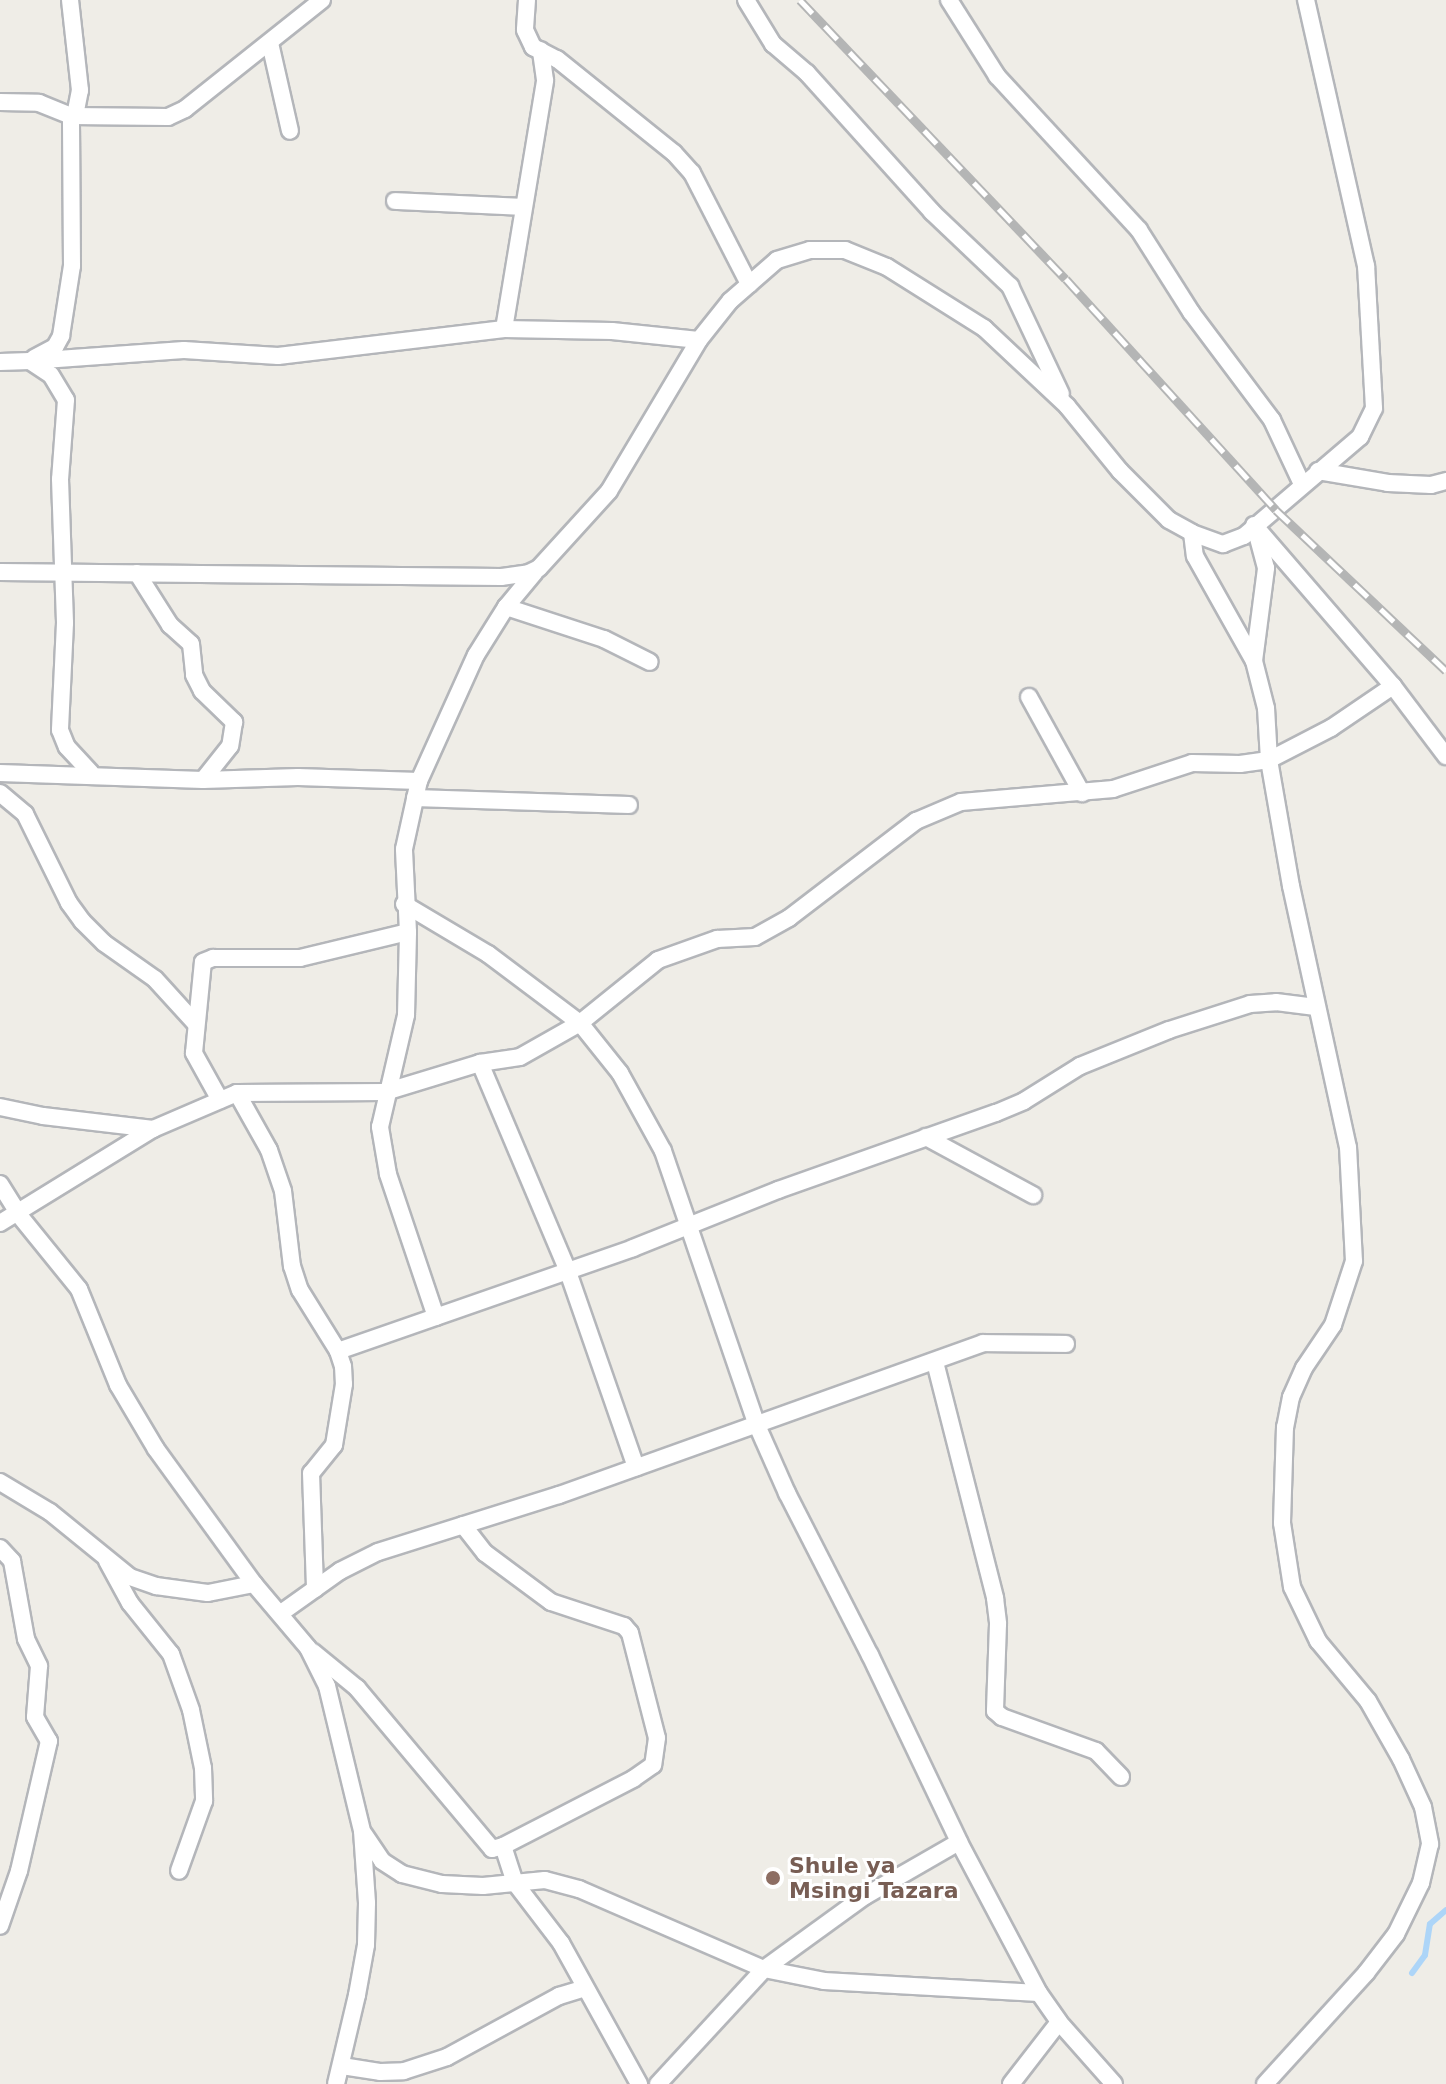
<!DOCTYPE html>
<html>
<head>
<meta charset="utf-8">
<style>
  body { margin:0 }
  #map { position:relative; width:1446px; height:2084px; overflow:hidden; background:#efede7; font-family:"DejaVu Sans",sans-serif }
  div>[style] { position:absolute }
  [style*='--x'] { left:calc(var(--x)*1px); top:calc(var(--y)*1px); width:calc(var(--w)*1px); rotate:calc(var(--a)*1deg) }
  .stream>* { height:6px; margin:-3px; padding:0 3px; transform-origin:3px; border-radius:3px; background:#add5f8 }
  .roads { filter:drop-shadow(2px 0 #b4b6ba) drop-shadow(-2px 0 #b4b6ba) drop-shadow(0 2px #b4b6ba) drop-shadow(0 -2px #b4b6ba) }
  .street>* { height:16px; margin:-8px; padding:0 8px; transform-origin:8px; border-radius:8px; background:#fff }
  .rail>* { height:9px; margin-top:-4.5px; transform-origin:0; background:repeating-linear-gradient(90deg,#fff 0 18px,#b4b5b5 0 36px); box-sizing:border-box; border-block:2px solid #b4b5b5 }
  .dots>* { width:22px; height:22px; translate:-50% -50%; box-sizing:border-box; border:4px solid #fff; border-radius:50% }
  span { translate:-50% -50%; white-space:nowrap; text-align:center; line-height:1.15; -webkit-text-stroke:6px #fff; paint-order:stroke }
  .education-label { font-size:22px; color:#785e54; font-weight:700 }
  .left { translate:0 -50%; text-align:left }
</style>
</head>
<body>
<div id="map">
  <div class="stream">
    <div style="--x:1412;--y:1973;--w:22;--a:-54"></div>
    <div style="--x:1425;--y:1955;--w:31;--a:-81"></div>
    <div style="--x:1430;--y:1924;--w:21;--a:-41"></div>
  </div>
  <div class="roads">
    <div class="street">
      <div style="--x:70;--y:0;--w:91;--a:83.7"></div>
      <div style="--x:80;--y:90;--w:25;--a:101"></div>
      <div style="--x:527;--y:0;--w:30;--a:94"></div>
      <div style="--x:525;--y:30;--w:19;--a:65"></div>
      <div style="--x:533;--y:47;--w:27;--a:27"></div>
      <div style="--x:557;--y:59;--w:150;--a:38.8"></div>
      <div style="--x:674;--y:153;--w:27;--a:48"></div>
      <div style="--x:692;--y:173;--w:125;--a:62.8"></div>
      <div style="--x:746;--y:0;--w:52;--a:58.5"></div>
      <div style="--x:773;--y:44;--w:45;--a:40.5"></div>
      <div style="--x:807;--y:73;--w:187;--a:48"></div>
      <div style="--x:932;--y:212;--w:108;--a:43.5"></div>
      <div style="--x:1010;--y:286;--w:119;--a:64.7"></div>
      <div style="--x:949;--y:0;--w:90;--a:57.7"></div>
      <div style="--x:997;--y:76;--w:209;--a:47.3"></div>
      <div style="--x:1139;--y:230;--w:97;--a:57.6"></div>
      <div style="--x:1191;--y:312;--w:135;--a:53.1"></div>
      <div style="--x:1272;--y:420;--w:71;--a:64.9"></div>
      <div style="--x:270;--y:43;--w:90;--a:77.2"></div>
      <div style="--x:0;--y:102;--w:39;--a:1"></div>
      <div style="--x:39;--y:103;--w:35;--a:22"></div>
      <div style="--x:71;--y:116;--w:97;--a:0.6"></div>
      <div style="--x:168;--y:117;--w:19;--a:-25"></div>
      <div style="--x:185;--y:109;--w:175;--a:-38.5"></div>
      <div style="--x:395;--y:201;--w:127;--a:2.7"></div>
      <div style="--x:504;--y:329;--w:252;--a:-80.6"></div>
      <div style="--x:545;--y:80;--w:30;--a:-98"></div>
      <div style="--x:34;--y:358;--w:24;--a:-28"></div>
      <div style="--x:55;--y:347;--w:13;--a:-61"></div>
      <div style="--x:61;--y:336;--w:71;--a:-81.1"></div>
      <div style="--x:72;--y:266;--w:150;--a:-90.4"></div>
      <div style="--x:30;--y:361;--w:154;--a:-4.1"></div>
      <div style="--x:184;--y:350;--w:94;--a:3.7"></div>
      <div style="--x:278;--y:356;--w:228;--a:-6.8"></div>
      <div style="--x:504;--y:329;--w:108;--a:1.1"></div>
      <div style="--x:612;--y:331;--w:87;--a:5.9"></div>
      <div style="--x:0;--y:362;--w:30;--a:-2"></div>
      <div style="--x:30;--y:361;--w:25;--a:34"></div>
      <div style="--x:51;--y:375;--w:29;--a:59"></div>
      <div style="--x:66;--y:400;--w:79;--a:94.3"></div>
      <div style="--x:60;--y:479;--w:144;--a:88"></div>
      <div style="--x:65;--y:623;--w:107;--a:92.7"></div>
      <div style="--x:60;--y:730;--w:18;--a:68"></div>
      <div style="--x:67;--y:747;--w:35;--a:47"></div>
      <div style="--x:1318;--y:471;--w:71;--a:9.7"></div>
      <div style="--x:1388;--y:483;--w:43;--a:2.7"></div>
      <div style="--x:1431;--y:485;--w:16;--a:-15"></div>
      <div style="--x:1254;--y:525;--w:213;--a:49.2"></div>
      <div style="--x:1393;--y:686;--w:88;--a:52.9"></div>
      <div style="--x:1192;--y:533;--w:23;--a:83"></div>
      <div style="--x:1195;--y:556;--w:120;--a:60.7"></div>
      <div style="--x:1254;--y:661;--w:49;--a:75.7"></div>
      <div style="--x:1266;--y:708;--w:52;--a:86.7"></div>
      <div style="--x:1269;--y:760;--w:128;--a:80.1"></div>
      <div style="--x:1291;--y:886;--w:267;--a:77.7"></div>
      <div style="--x:1348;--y:1147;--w:114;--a:87"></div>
      <div style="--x:1354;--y:1261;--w:67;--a:108.2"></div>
      <div style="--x:1333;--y:1325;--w:52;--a:124"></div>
      <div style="--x:1304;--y:1368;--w:32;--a:114"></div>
      <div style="--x:1291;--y:1397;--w:31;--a:101"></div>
      <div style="--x:1285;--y:1427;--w:96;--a:91.8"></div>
      <div style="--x:1282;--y:1523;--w:65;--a:81.1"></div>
      <div style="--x:1292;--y:1587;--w:60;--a:64.3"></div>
      <div style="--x:1318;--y:1641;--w:78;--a:50.2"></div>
      <div style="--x:1368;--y:1701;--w:67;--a:60.4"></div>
      <div style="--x:1401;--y:1759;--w:53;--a:65.4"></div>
      <div style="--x:1423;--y:1807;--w:38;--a:79"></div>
      <div style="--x:1430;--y:1844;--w:40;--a:103"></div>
      <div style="--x:1421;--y:1883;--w:57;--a:116.1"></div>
      <div style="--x:1396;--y:1934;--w:49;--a:127.6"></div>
      <div style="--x:1366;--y:1973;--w:150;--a:132.3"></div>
      <div style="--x:0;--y:572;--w:501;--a:0.57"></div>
      <div style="--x:501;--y:577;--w:28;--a:-8"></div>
      <div style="--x:529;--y:573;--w:11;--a:-27"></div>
      <div style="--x:539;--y:568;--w:104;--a:-47.7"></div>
      <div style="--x:609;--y:491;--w:176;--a:-59.2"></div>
      <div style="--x:699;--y:340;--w:50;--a:-51.5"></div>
      <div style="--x:730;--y:301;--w:62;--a:-41.1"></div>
      <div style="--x:777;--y:260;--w:34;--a:-17"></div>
      <div style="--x:810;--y:250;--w:35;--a:0"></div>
      <div style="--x:845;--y:250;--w:45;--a:22"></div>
      <div style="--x:887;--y:267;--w:115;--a:32.2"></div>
      <div style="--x:984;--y:328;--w:114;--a:43.2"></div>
      <div style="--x:1067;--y:406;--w:84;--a:50.8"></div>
      <div style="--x:1120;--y:471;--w:69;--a:45"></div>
      <div style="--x:1169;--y:520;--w:26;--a:29"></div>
      <div style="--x:1192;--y:533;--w:33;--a:20"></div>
      <div style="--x:1223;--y:544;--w:22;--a:-21"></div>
      <div style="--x:1244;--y:536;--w:153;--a:-40.5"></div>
      <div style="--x:1360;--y:437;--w:32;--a:-64"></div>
      <div style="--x:1374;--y:408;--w:142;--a:-93.2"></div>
      <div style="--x:1366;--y:266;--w:273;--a:-102.7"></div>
      <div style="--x:137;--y:573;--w:62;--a:57.6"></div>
      <div style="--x:170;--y:625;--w:28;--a:42"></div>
      <div style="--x:191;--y:644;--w:31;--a:84"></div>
      <div style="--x:194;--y:675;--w:18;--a:63"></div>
      <div style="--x:202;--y:691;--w:45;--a:44.1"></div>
      <div style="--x:234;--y:722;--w:24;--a:99"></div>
      <div style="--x:230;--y:746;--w:43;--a:128.5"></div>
      <div style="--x:506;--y:607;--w:103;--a:18.1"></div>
      <div style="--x:604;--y:639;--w:51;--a:26.6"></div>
      <div style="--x:1254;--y:661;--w:94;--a:-82.6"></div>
      <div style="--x:1266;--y:568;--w:38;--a:-105"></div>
      <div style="--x:1029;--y:697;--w:110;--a:61.1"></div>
      <div style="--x:0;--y:773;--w:203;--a:2"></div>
      <div style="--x:203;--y:780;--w:95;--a:-1.8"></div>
      <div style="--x:298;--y:777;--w:121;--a:1.9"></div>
      <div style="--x:0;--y:793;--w:33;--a:40"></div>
      <div style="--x:25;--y:814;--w:99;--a:63.7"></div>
      <div style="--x:69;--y:903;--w:22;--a:54"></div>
      <div style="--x:82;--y:921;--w:31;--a:45"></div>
      <div style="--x:104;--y:943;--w:62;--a:35.2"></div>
      <div style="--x:155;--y:979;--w:59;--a:47.7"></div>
      <div style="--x:415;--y:798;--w:214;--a:1.9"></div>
      <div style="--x:404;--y:904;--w:98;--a:30.8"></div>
      <div style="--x:488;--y:954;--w:115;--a:36.9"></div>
      <div style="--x:580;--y:1023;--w:64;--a:51.3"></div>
      <div style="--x:620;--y:1073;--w:89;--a:61.1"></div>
      <div style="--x:663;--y:1151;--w:287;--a:71.1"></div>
      <div style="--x:756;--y:1423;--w:77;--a:66.1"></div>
      <div style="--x:787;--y:1493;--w:182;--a:62.9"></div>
      <div style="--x:870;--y:1655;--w:207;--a:64.5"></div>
      <div style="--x:959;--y:1842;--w:171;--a:62.1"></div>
      <div style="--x:1039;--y:1993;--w:35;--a:55"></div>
      <div style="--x:1059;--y:2022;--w:83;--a:48.4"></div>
      <div style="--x:480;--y:1063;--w:224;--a:67.1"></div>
      <div style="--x:567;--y:1269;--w:210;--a:70.8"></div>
      <div style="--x:237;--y:1093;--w:65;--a:60.7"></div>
      <div style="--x:269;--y:1150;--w:43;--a:71.1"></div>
      <div style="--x:283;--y:1191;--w:76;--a:83.2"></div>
      <div style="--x:292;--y:1266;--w:25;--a:72"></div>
      <div style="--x:300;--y:1290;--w:72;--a:58.1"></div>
      <div style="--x:338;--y:1351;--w:16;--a:72"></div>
      <div style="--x:343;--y:1366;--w:18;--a:87"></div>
      <div style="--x:344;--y:1384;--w:62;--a:99.3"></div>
      <div style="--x:334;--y:1445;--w:36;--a:129"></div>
      <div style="--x:311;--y:1473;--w:116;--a:88"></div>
      <div style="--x:220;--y:1100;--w:54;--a:-119"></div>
      <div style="--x:194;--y:1053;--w:91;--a:-84.4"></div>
      <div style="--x:203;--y:962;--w:11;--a:-22"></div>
      <div style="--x:213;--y:958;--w:87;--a:0"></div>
      <div style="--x:300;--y:958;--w:111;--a:-13.5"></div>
      <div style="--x:0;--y:1107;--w:44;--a:11.8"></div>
      <div style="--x:43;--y:1116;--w:111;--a:6.7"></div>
      <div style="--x:926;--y:1137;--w:122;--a:28.5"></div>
      <div style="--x:0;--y:1184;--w:36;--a:58"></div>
      <div style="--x:19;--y:1215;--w:95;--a:51"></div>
      <div style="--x:79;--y:1289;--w:104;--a:67.9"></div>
      <div style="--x:118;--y:1385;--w:74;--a:59.3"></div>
      <div style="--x:156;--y:1449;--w:167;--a:54"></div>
      <div style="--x:254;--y:1584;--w:84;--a:49.8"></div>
      <div style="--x:308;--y:1648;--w:42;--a:63.4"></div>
      <div style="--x:327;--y:1686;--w:149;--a:76.4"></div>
      <div style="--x:362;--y:1831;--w:72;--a:86"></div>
      <div style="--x:367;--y:1903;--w:42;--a:91.4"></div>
      <div style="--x:366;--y:1945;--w:51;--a:100.2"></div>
      <div style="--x:357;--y:1995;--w:91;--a:103.3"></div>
      <div style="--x:0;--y:1223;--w:180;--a:-31.6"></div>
      <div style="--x:153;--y:1129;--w:91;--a:-23.2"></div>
      <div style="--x:237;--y:1093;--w:148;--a:-0.4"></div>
      <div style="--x:385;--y:1092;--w:99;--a:-17"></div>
      <div style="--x:480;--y:1063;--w:40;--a:-8.5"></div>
      <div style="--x:520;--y:1057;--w:69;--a:-29.5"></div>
      <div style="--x:580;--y:1023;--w:100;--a:-38.9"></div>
      <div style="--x:658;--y:960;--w:63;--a:-19.6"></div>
      <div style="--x:717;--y:939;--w:38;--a:-3"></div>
      <div style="--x:755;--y:937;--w:39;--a:-29"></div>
      <div style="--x:789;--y:918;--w:160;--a:-37.4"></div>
      <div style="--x:916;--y:821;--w:49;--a:-22.9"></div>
      <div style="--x:961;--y:802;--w:153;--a:-4.9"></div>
      <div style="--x:1113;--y:789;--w:83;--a:-18.2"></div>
      <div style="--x:1192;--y:763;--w:48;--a:1.2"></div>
      <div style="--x:1240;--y:764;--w:29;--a:-8"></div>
      <div style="--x:1269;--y:760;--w:70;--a:-27.3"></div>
      <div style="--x:1331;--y:728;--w:75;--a:-34.1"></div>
      <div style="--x:436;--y:1317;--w:151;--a:-108.6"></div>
      <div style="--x:388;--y:1174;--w:48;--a:-99.7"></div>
      <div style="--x:380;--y:1127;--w:115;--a:-76.9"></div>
      <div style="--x:406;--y:1015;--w:83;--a:-88.6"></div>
      <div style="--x:408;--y:932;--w:83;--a:-92.8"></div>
      <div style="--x:404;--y:849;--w:70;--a:-77.6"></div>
      <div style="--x:419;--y:781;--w:138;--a:-65.7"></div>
      <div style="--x:476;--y:655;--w:57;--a:-58"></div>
      <div style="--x:506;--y:607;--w:45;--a:-50.4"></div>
      <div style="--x:338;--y:1351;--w:312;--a:-19.2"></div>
      <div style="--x:633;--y:1248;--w:156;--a:-21.8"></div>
      <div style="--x:778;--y:1190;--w:231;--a:-19.5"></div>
      <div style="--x:996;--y:1113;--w:30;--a:-23"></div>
      <div style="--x:1024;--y:1101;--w:66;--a:-32"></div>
      <div style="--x:1080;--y:1066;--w:96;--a:-22"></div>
      <div style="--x:1169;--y:1030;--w:85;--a:-17.8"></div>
      <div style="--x:1250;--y:1004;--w:26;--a:-4"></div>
      <div style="--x:1276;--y:1002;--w:40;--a:7.1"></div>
      <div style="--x:935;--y:1362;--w:244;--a:75.7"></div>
      <div style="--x:995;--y:1598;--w:26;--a:83"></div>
      <div style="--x:998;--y:1624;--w:87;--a:92"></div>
      <div style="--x:995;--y:1711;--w:9;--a:41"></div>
      <div style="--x:1002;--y:1717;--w:100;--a:19.9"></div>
      <div style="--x:1096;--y:1751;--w:36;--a:46"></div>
      <div style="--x:0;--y:1482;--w:58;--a:31"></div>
      <div style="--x:50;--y:1512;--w:103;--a:39.1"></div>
      <div style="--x:130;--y:1577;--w:28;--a:19"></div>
      <div style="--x:156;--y:1586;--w:52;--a:7.7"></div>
      <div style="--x:208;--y:1593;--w:47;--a:-11.1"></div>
      <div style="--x:463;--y:1525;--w:36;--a:52"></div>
      <div style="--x:485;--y:1553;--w:82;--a:36.6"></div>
      <div style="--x:551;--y:1602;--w:77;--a:18.2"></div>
      <div style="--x:624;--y:1626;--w:9;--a:49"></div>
      <div style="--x:630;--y:1633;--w:108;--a:75.6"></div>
      <div style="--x:657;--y:1738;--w:27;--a:98"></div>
      <div style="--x:653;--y:1765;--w:24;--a:145"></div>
      <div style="--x:633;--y:1779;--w:146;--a:152.7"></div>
      <div style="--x:0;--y:1548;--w:18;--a:47"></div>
      <div style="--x:12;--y:1561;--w:79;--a:79.8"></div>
      <div style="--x:26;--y:1639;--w:30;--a:64"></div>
      <div style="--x:39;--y:1666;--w:51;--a:94.5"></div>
      <div style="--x:35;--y:1717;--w:28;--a:60"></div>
      <div style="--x:49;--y:1741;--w:133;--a:103"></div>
      <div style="--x:19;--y:1871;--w:58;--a:109.1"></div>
      <div style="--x:107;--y:1561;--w:48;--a:61.3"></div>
      <div style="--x:130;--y:1603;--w:65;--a:51.2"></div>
      <div style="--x:171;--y:1654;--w:59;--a:70.3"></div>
      <div style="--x:191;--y:1710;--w:59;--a:78.3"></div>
      <div style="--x:203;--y:1768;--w:33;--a:88"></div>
      <div style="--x:204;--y:1801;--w:74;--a:109.7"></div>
      <div style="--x:281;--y:1613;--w:72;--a:-35.4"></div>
      <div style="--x:340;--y:1571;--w:42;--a:-26.6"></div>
      <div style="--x:378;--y:1552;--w:190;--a:-17.5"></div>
      <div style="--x:559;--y:1495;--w:450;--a:-19.7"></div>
      <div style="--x:983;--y:1343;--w:83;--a:0.7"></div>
      <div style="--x:313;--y:1652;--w:57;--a:39.3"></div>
      <div style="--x:357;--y:1688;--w:210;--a:50"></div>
      <div style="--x:492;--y:1849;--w:11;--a:-15"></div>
      <div style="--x:503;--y:1846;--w:39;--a:72"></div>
      <div style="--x:515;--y:1883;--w:76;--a:52.5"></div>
      <div style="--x:561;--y:1943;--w:161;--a:61"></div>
      <div style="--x:364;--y:1834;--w:32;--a:56"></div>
      <div style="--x:382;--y:1861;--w:24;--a:33"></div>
      <div style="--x:402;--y:1874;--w:41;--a:14"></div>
      <div style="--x:442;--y:1884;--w:41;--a:2.8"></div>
      <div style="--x:483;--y:1886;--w:62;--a:-5.5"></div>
      <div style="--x:545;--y:1880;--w:35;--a:15"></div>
      <div style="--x:579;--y:1889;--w:202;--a:23.4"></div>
      <div style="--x:764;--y:1969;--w:61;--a:11.3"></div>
      <div style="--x:824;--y:1981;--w:215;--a:3.2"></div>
      <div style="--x:342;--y:2066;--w:38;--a:9"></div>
      <div style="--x:380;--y:2072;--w:24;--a:-2"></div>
      <div style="--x:404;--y:2071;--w:45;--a:-18"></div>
      <div style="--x:447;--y:2057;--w:128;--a:-28.6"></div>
      <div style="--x:559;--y:1996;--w:27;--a:-17"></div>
      <div style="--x:658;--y:2084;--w:156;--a:-47.3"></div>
      <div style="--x:764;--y:1969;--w:125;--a:-35.9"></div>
      <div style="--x:865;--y:1896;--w:108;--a:-29.9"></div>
      <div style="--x:1011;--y:2084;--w:78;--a:-52.3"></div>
    </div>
  </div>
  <div class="rail">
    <div style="--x:800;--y:0;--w:385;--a:46.4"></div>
    <div style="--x:1066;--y:279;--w:312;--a:47.7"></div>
    <div style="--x:1276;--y:510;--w:234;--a:43.4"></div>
  </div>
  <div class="dots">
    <div style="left:773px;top:1878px;background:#8d6e63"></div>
  </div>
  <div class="education-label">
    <span class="left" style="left:789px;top:1878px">Shule ya<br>Msingi Tazara</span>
  </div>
</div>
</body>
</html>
